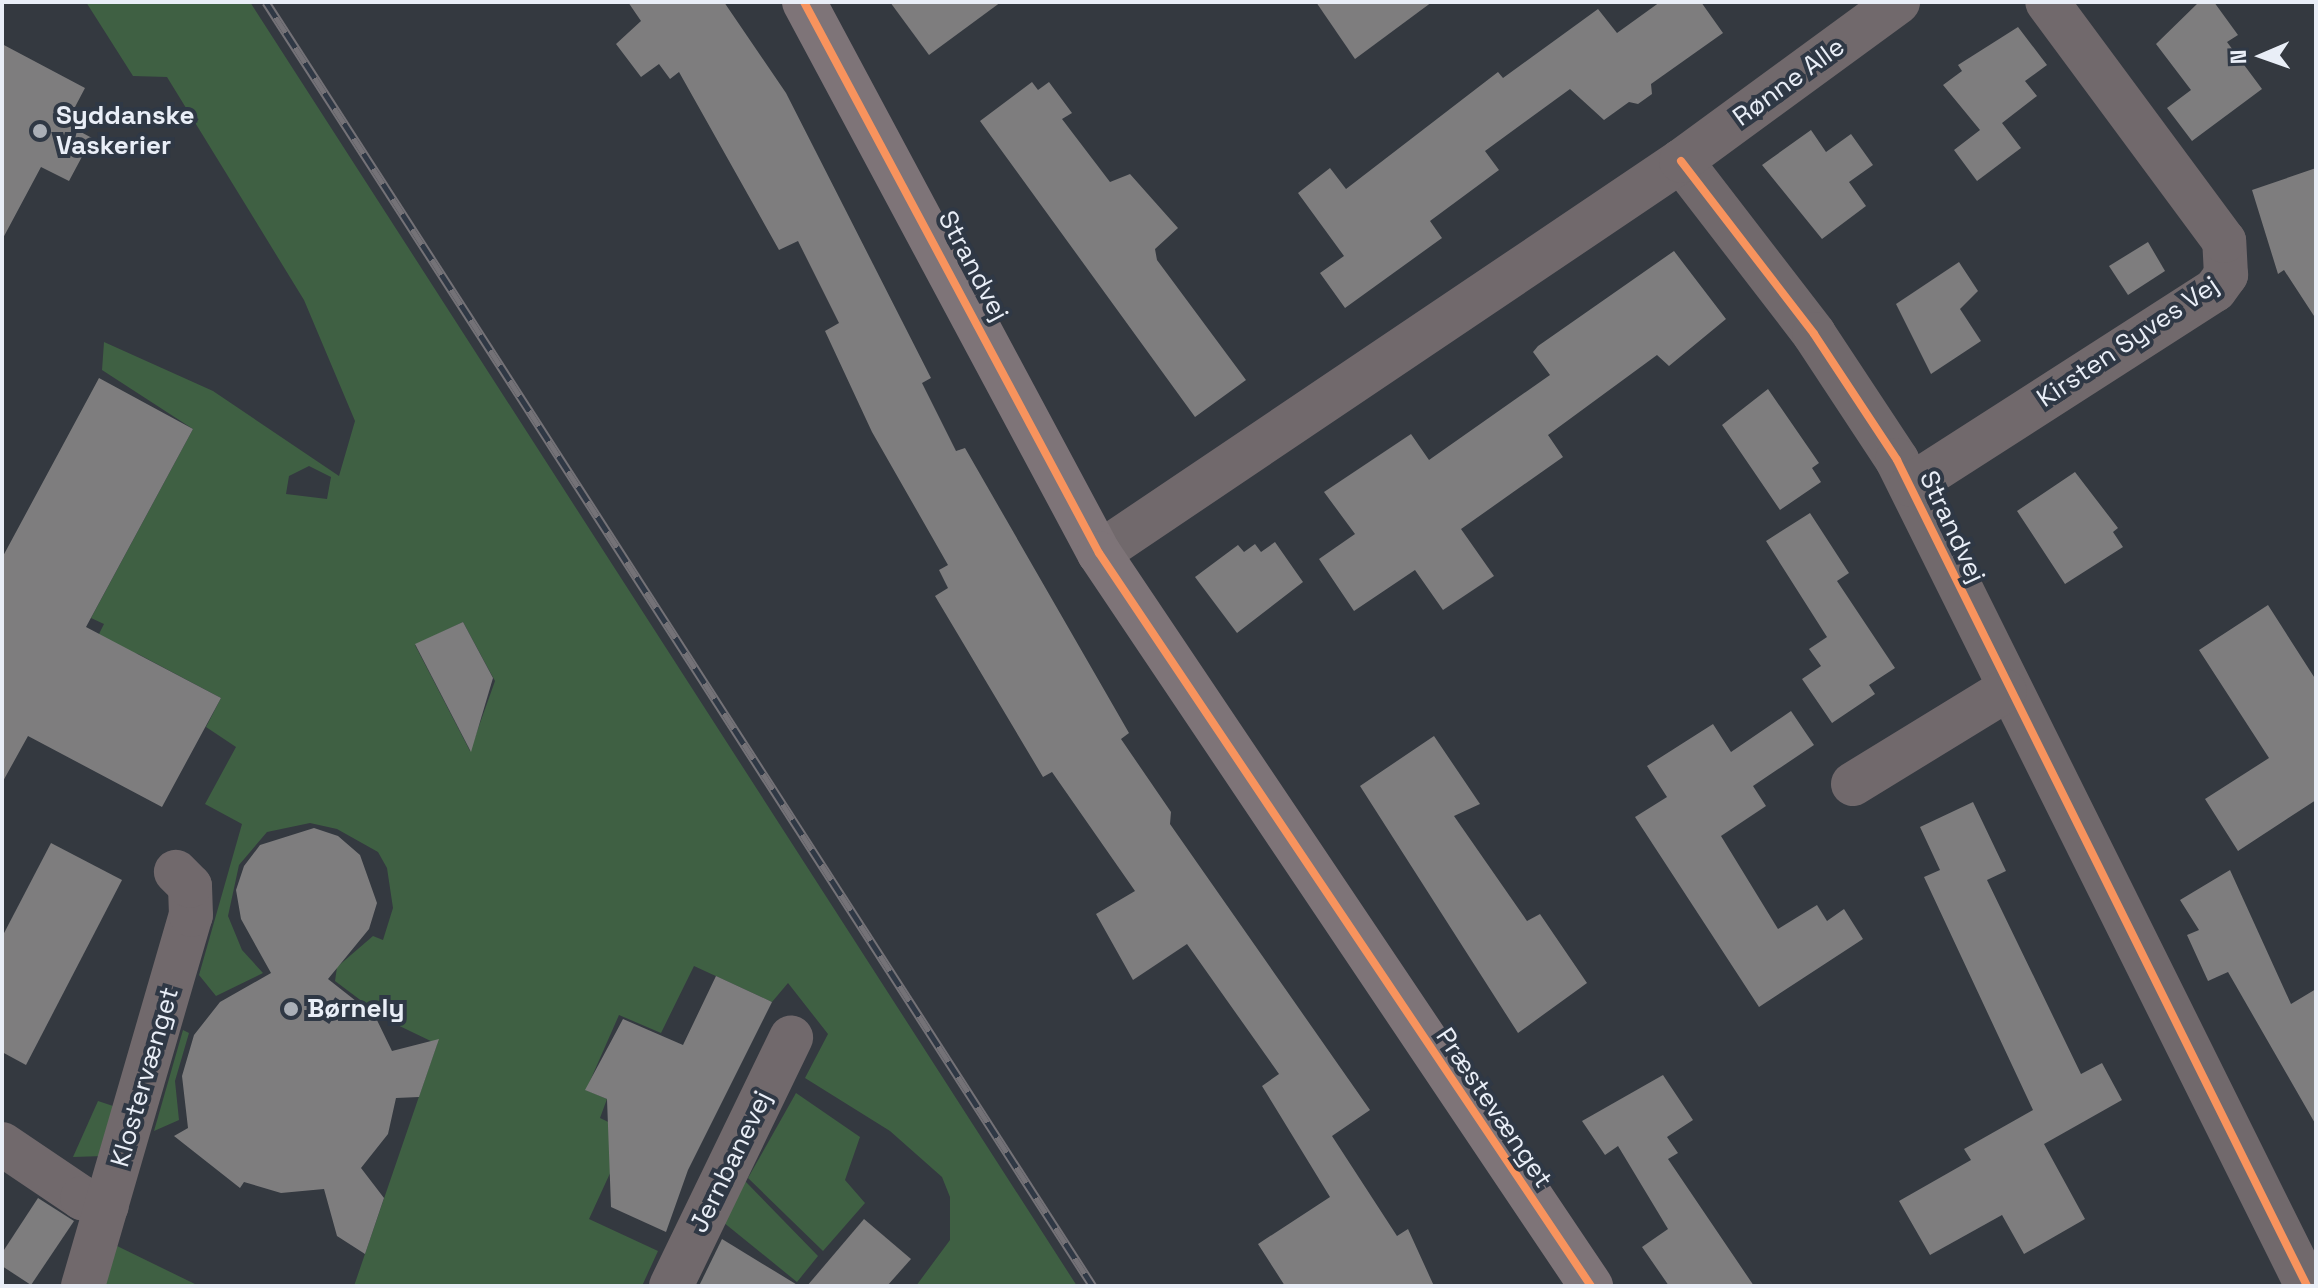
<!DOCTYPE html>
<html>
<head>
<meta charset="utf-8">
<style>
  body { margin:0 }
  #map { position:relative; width:2318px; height:1288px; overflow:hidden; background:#343940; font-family:"Space Grotesk",sans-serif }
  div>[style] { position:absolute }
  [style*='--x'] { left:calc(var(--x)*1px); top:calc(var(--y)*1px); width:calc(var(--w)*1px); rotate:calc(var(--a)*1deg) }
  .green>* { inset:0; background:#3f6043 }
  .building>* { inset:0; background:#7e7d7e }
  .street>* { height:44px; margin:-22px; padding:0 22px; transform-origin:22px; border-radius:22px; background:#71696c }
  .secondary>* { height:44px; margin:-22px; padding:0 22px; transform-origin:22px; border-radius:22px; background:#7e7478 }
  .rail>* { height:9px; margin-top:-4.5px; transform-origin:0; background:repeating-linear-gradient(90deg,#2f3845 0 18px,#747277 0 36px); box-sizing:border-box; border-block:2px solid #747277 }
  .cycleway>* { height:8px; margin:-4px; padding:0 4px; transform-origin:4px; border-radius:4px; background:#f8935d }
  .dots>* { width:22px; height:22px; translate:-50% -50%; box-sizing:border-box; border:4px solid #2f3845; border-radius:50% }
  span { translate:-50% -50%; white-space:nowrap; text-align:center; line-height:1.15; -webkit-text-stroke:8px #2f3845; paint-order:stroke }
  .street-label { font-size:26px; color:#e9eef7 }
  .poi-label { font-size:26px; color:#e9eef7; font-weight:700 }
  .left { translate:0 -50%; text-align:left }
  .frame { position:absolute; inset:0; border:4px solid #e9eef7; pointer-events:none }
  .north { position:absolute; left:2222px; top:16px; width:80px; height:80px; -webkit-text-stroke:6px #2f3845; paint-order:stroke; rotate:268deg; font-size:22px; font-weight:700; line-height:32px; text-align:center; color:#e9eef7 }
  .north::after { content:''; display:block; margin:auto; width:28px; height:36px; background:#e9eef7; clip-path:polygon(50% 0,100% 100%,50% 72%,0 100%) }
</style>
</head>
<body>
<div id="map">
  <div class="green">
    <div style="clip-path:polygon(evenodd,86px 2px,250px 2px,1077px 1286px,916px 1286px,950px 1240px,950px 1197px,942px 1177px,890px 1131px,805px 1078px,828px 1034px,788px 983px,772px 1002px,694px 966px,661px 1033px,619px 1015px,586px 1090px,607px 1099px,600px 1118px,629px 1132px,589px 1219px,658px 1251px,642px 1286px,354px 1286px,437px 1044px,387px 1020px,335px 981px,337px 967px,373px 936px,383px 940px,393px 908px,387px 868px,378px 852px,337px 829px,310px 823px,267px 832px,239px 865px,228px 916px,242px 950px,263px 973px,216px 996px,199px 975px,242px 824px,205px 804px,236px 747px,206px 727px,221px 698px,138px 654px,93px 646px,104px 624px,91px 618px,193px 429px,102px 370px,104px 342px,213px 391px,339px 476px,355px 421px,304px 300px,167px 77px,133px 76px,86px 2px,309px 466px,331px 477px,327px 499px,286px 494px,289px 476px,309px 466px,86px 2px,463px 622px,495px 681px,470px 751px,415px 645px,463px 622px)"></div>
    <div style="clip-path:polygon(183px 1030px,189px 1033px,175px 1081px,179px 1120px,154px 1131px)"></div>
    <div style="clip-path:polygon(796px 1093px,860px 1137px,845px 1180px,865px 1203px,823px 1251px,748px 1178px)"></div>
    <div style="clip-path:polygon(98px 1101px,113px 1106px,103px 1156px,73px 1157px)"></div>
    <div style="clip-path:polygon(745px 1181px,818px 1256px,797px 1282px,723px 1222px)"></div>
    <div style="clip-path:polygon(115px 1245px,199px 1286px,103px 1286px)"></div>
  </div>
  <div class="building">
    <div style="clip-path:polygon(628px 2px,724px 2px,786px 93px,931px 378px,922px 383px,956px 451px,965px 448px,1129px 733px,1121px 739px,1171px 812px,1170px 824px,1370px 1110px,1332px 1136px,1397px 1236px,1408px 1229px,1434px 1286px,1285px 1286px,1258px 1244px,1330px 1197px,1262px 1086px,1279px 1074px,1187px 944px,1133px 980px,1096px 914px,1135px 891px,1052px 772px,1043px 777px,935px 596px,948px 588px,939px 570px,948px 565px,872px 432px,825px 331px,839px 323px,798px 241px,779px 250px,679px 72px,670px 79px,659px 64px,641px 77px,616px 44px,641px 21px)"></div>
    <div style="clip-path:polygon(890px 2px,1001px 2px,929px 55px)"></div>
    <div style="clip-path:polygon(1316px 2px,1432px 2px,1355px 59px)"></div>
    <div style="clip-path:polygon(1660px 2px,1701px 2px,1723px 33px,1651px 84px,1652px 94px,1638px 104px,1629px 102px,1604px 120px,1570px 89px,1485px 151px,1499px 170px,1430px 221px,1442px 238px,1345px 308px,1320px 273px,1344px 256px,1298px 193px,1330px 168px,1346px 189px,1498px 72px,1503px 78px,1598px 9px,1617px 33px)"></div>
    <div style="clip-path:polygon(2199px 2px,2214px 2px,2238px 35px,2227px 42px,2262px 89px,2192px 141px,2167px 108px,2191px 90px,2156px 44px)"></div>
    <div style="clip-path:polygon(2018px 27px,2047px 65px,2025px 81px,2037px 96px,2002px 123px,2021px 148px,1977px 181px,1954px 150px,1980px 130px,1943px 85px,1962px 71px,1958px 65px)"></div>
    <div style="clip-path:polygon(2px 44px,85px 88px,66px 124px,92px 138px,69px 181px,41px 167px,2px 240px)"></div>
    <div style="clip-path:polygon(1032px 82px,1038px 90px,1049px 82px,1072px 113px,1062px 119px,1110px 182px,1130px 174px,1178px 228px,1155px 249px,1157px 260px,1246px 380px,1195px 417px,980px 121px)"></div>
    <div style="clip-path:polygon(1811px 130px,1826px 152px,1851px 134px,1873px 165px,1849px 182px,1866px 206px,1822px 239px,1762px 165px)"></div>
    <div style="clip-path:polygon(2316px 168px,2316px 319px,2284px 270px,2278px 274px,2252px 190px)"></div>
    <div style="clip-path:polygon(2148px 242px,2165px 271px,2128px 295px,2109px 266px)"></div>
    <div style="clip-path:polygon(1674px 251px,1726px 319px,1669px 366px,1657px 355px,1548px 435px,1563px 457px,1461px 529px,1494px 576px,1443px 610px,1415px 570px,1354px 611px,1319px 559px,1355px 534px,1324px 492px,1411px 434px,1429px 460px,1550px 375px,1533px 352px,1538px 346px)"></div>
    <div style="clip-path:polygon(1959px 262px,1978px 291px,1960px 309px,1981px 341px,1931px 374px,1896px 304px)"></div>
    <div style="clip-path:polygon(99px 378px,193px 429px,86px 627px,221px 698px,162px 807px,28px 736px,2px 783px,2px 558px)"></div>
    <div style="clip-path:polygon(1768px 389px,1819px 463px,1812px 468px,1821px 482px,1780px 510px,1722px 425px)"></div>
    <div style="clip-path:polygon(2075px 472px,2118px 528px,2113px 532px,2123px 547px,2065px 584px,2017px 511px)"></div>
    <div style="clip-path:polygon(1810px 513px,1849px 573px,1837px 581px,1895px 668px,1869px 685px,1875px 694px,1832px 723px,1802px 679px,1821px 666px,1809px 649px,1827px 637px,1766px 541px)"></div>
    <div style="clip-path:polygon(1275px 542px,1303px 582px,1237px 633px,1195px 577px,1238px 545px,1244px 552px,1255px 544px,1261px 552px)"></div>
    <div style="clip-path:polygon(2268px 605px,2316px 680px,2316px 800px,2238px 851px,2205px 799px,2269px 758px,2199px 650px)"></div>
    <div style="clip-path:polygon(463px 622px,493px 678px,471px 752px,415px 644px)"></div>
    <div style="clip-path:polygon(1791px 711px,1814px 745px,1753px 786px,1766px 806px,1721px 836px,1778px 929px,1817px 905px,1827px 921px,1844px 909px,1863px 939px,1759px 1007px,1635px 817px,1667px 797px,1647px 766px,1713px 724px,1731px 752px)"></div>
    <div style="clip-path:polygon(1434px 736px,1480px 804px,1454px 816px,1527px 921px,1540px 914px,1587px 983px,1518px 1033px,1360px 786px)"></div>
    <div style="clip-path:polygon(1973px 802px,2006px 871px,1987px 880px,2081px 1074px,2102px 1063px,2122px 1100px,2044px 1144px,2085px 1219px,2024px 1254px,2002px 1215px,1930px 1255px,1899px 1201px,1971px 1160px,1964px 1149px,2033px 1110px,1924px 877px,1940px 870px,1920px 827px)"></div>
    <div style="clip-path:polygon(314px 828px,338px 836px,360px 855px,377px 903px,369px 929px,328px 979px,375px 1016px,392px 1051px,439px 1039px,419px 1097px,396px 1098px,388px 1134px,361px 1168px,384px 1198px,365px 1254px,337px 1236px,324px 1189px,281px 1193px,244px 1182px,240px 1188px,174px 1136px,188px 1128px,182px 1076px,194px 1035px,220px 1002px,271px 973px,241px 919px,236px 890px,244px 866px,260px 845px)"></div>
    <div style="clip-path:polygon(51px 843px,122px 880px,26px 1065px,2px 1052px,2px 937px)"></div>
    <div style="clip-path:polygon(2230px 870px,2291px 1004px,2316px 989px,2316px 1125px,2228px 972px,2208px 981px,2187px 935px,2199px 930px,2180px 900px)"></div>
    <div style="clip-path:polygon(716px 976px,772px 1002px,688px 1170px,666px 1232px,611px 1207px,607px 1099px,585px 1090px,623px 1019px,683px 1045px)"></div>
    <div style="clip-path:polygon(1663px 1075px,1693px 1120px,1667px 1137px,1678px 1153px,1668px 1159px,1754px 1286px,1669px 1286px,1642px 1247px,1668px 1229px,1618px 1146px,1605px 1155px,1582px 1121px)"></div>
    <div style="clip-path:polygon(38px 1198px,74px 1221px,31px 1285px,2px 1266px,2px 1253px)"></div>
    <div style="clip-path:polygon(864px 1219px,911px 1259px,887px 1286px,807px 1286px)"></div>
    <div style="clip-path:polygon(722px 1239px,799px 1286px,699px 1286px)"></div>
  </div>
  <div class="street">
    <div style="--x:1681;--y:161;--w:218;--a:52.4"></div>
    <div style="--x:1814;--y:334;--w:151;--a:56.6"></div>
    <div style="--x:1897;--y:460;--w:922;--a:63.6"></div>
    <div style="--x:1911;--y:485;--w:361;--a:-32.7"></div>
    <div style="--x:2215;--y:290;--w:19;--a:-54"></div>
    <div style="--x:2226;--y:275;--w:34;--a:-93"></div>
    <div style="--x:2224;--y:241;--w:297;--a:-126.5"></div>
    <div style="--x:1099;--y:553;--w:702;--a:-33.96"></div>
    <div style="--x:1681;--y:161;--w:269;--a:-36.2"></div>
    <div style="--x:1853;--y:784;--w:178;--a:-31.5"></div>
    <div style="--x:2;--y:1144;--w:97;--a:34"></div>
    <div style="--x:82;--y:1198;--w:26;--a:18"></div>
    <div style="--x:83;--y:1286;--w:386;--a:-73.8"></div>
    <div style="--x:191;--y:915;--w:29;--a:-92"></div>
    <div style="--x:190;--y:886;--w:20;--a:-135"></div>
    <div style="--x:671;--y:1286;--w:276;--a:-64.2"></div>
  </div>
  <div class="secondary">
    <div style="--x:804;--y:2;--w:625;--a:61.84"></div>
    <div style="--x:1099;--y:553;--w:883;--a:56.13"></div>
  </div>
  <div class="rail">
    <div style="--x:266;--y:2;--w:1527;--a:57.22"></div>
  </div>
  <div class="cycleway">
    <div style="--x:804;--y:2;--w:625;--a:61.84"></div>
    <div style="--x:1099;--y:553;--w:883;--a:56.13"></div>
    <div style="--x:1681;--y:161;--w:218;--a:52.4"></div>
    <div style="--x:1814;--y:334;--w:151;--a:56.6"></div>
    <div style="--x:1897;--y:460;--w:922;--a:63.6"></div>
  </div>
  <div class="dots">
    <div style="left:40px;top:131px;background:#aaafb7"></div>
    <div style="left:291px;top:1009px;background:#aaafb7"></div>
  </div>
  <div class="street-label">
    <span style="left:1789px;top:82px;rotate:-36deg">Rønne Alle</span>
    <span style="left:973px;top:266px;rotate:62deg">Strandvej</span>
    <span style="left:2128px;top:342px;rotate:-34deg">Kirsten Syves Vej</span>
    <span style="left:1952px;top:527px;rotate:65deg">Strandvej</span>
    <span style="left:145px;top:1077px;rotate:-74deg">Klostervænget</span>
    <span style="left:1494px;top:1108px;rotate:56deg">Præstevænget</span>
    <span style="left:731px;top:1162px;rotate:-64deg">Jernbanevej</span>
  </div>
  <div class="poi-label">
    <span class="left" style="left:56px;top:131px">Syddanske<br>Vaskerier</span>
    <span class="left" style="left:307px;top:1009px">Børnely</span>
  </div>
  <div class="frame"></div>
  <div class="north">N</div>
</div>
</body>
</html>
